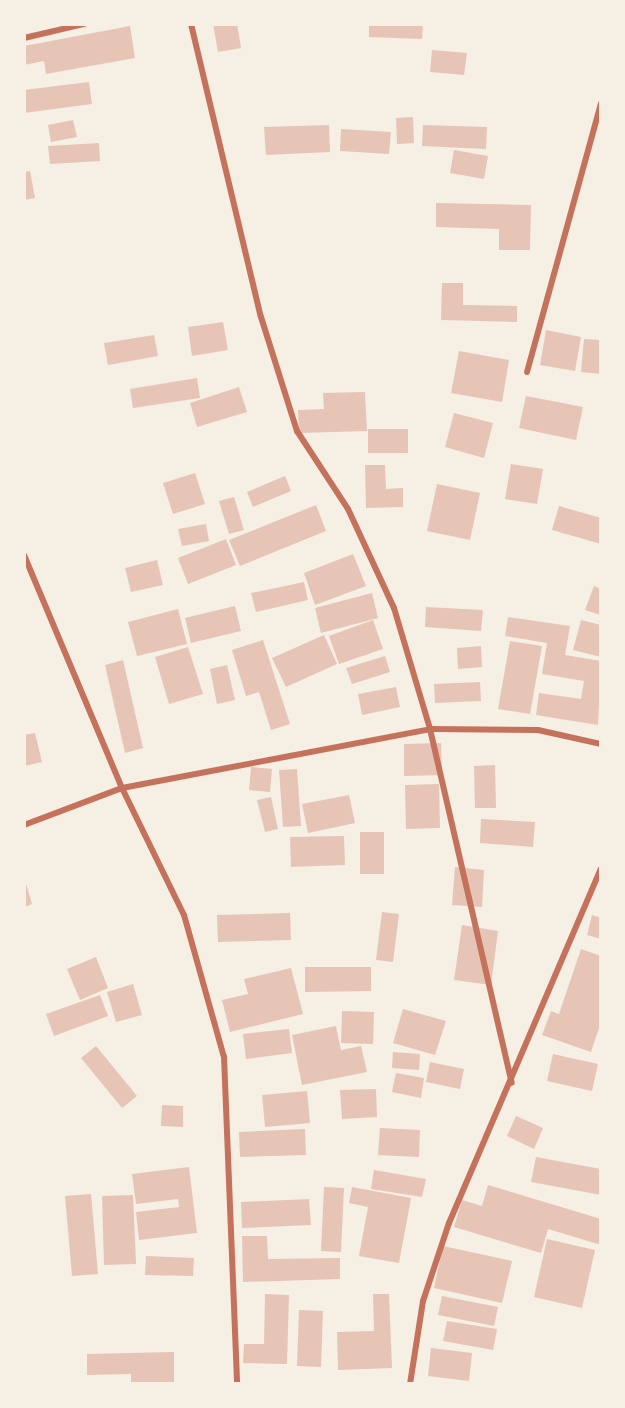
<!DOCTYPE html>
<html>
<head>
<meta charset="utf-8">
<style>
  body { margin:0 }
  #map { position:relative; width:625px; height:1408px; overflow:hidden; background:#f6efe4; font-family:Quicksand,sans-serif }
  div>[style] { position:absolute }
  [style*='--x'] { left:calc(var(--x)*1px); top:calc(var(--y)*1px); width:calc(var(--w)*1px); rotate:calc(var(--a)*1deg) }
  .building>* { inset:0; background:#e6c5b7 }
  .minor>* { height:6px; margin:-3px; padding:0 3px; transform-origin:3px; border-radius:3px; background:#c5725c }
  span { translate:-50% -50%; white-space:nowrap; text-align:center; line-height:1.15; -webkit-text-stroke:4.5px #f6efe4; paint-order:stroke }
  .frame { position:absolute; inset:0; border:26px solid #f6efe4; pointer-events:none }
</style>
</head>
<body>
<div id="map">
  <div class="building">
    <div style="clip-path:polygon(213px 24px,237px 24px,241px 48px,218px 52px)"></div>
    <div style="clip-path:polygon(369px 24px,423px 24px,422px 39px,369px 37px)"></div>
    <div style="clip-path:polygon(130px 26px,135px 58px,46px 74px,44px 61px,24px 65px,24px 46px)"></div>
    <div style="clip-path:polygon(432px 50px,467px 53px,464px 75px,430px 72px)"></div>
    <div style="clip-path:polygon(89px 82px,92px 104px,24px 113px,24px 90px)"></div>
    <div style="clip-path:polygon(413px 117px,414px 143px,397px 144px,396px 118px)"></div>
    <div style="clip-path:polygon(73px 120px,77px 137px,51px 142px,48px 125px)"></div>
    <div style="clip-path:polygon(329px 125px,330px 152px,266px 155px,264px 127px)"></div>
    <div style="clip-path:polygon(423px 125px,487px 127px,486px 149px,422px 146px)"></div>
    <div style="clip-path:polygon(341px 129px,391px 132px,389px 154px,340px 151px)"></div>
    <div style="clip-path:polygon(99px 143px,100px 161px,50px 164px,48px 146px)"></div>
    <div style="clip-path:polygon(454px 150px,488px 156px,484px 179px,450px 173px)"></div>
    <div style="clip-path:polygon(30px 171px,35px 198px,24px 200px,24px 172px)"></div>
    <div style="clip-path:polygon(436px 203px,531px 205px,530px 250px,499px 250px,499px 229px,436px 227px)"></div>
    <div style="clip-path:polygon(442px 283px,463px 283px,463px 305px,517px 306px,517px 322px,441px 320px)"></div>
    <div style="clip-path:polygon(223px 322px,228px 350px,192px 356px,188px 327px)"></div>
    <div style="clip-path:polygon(546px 330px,581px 337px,575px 371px,540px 365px)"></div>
    <div style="clip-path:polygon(154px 335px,158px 356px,108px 365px,104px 343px)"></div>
    <div style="clip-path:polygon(584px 339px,601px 340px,601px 374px,581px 372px)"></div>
    <div style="clip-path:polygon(459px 351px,509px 360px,502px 402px,451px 393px)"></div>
    <div style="clip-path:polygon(197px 378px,200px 398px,133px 408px,130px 389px)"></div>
    <div style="clip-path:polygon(239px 387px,247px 412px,197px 427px,190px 403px)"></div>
    <div style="clip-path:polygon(365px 392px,367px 431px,299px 433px,298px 410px,324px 409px,323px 393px)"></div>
    <div style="clip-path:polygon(526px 396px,583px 407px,576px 440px,519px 428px)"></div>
    <div style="clip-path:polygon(454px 413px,493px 423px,484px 458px,445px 447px)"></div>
    <div style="clip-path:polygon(368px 429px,408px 429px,408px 453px,368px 453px)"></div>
    <div style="clip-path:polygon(511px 464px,543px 469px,537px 504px,505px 499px)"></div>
    <div style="clip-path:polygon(365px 465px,385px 465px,386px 489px,403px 488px,403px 507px,366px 508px)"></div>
    <div style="clip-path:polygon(195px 473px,205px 504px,173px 514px,163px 483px)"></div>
    <div style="clip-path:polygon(285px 476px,291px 491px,253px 507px,247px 492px)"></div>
    <div style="clip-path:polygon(437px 484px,480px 493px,470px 540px,427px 531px)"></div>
    <div style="clip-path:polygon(234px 497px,244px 530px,229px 534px,219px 501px)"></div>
    <div style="clip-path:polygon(316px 505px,326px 531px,240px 566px,229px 540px)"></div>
    <div style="clip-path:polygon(559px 506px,601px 518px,601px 544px,552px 530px)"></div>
    <div style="clip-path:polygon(206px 524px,209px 541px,182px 546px,178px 529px)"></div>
    <div style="clip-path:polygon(226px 539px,236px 565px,188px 584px,178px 558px)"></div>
    <div style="clip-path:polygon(353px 554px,366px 586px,315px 605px,304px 573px)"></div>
    <div style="clip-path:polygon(157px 560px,163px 585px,131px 592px,125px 568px)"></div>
    <div style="clip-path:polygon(304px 582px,308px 600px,256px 612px,251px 593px)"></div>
    <div style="clip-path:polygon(594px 586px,601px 589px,601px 615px,585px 610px)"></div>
    <div style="clip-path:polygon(372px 593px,378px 618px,321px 633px,315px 608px)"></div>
    <div style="clip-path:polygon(235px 606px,241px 631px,191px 643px,185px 618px)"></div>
    <div style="clip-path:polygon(426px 607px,483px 610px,481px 631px,425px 627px)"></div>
    <div style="clip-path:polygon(178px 609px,187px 644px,137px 656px,128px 622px)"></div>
    <div style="clip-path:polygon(508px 617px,570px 626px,565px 655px,601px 661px,598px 725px,536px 715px,539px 693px,581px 699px,584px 681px,542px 674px,547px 643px,505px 636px)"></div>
    <div style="clip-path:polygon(373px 620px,383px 649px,339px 664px,329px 636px)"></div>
    <div style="clip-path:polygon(581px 620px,601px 625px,601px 657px,573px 650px)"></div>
    <div style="clip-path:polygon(324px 635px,337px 664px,286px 687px,272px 658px)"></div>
    <div style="clip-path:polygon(263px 640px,290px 724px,271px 730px,259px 692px,246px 696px,232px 650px)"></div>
    <div style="clip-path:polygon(510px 641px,542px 646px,530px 714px,498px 709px)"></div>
    <div style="clip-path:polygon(481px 646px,482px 667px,458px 669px,457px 648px)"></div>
    <div style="clip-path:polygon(188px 647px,203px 694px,169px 704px,155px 657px)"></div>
    <div style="clip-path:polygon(385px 656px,390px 672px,352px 684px,346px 668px)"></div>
    <div style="clip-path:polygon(123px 660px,143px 748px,125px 753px,105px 665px)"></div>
    <div style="clip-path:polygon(227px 665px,235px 700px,217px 704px,210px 669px)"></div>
    <div style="clip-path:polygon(480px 682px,481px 701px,435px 703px,434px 684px)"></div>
    <div style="clip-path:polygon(396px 687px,400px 707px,362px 715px,358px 694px)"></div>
    <div style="clip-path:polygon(35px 733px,42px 762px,24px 766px,24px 735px)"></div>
    <div style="clip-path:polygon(441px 743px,442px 775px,404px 776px,404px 744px)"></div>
    <div style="clip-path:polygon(495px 765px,496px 808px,475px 808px,474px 766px)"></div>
    <div style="clip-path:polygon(251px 767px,272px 769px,270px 792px,249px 790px)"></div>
    <div style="clip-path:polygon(297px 769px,301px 826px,283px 827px,279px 770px)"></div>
    <div style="clip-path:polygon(439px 784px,440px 828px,406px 829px,405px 785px)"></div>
    <div style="clip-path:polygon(349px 795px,355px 823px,308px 833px,302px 804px)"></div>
    <div style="clip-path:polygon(271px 797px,278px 829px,265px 832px,257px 800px)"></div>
    <div style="clip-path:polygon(481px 819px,535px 822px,533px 847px,480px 843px)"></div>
    <div style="clip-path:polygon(360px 832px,384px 832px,384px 874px,360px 874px)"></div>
    <div style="clip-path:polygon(344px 836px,345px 865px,291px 867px,290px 837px)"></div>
    <div style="clip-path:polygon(455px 867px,484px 870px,482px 907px,452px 905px)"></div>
    <div style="clip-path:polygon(24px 877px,32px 904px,24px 907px)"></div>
    <div style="clip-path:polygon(382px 912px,399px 914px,393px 962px,376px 960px)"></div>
    <div style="clip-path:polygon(290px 913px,291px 940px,218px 942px,217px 915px)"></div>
    <div style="clip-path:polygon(592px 915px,601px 918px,601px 939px,587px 935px)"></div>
    <div style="clip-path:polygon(462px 925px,498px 931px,491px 985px,454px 980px)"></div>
    <div style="clip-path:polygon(581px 949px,601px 956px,601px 1022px,591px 1052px,542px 1035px,551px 1011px,559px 1014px)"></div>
    <div style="clip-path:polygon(96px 957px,108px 988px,80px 1000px,67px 969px)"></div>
    <div style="clip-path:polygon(305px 967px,371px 967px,371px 991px,305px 992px)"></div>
    <div style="clip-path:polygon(291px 968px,303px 1014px,230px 1032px,222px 1000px,248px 994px,244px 979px)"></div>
    <div style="clip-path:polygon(133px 984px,142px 1015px,116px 1022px,107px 992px)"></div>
    <div style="clip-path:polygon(100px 995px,108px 1016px,54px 1036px,46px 1014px)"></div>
    <div style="clip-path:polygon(403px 1009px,446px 1021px,435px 1055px,393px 1043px)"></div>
    <div style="clip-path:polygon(342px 1011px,374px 1012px,373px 1044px,341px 1043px)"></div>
    <div style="clip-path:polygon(336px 1026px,341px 1050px,361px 1046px,367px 1072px,302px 1085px,292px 1035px)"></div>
    <div style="clip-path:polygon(289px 1029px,292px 1053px,246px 1059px,243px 1034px)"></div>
    <div style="clip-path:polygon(96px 1046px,137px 1096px,122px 1108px,81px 1058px)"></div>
    <div style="clip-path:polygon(393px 1052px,420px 1054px,419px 1070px,392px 1068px)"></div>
    <div style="clip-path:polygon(553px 1054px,598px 1064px,592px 1091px,547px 1081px)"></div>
    <div style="clip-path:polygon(430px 1062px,464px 1069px,460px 1089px,426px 1082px)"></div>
    <div style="clip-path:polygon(396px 1073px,424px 1078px,421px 1098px,392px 1092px)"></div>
    <div style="clip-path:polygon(376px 1089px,377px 1117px,342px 1119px,340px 1090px)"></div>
    <div style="clip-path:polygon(307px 1091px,310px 1123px,265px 1127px,262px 1095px)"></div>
    <div style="clip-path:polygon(162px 1105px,183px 1106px,183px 1127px,161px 1126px)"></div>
    <div style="clip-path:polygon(516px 1116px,543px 1128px,534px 1149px,507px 1136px)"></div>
    <div style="clip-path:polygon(380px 1128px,420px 1130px,419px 1157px,378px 1155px)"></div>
    <div style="clip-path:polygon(305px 1129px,306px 1155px,240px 1157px,239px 1132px)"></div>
    <div style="clip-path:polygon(536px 1157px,601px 1169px,601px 1195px,531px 1182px)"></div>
    <div style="clip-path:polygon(189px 1167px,197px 1233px,139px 1240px,136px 1212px,179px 1207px,178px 1199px,136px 1204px,132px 1174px)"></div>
    <div style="clip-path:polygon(374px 1170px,426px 1179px,422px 1197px,371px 1189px)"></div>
    <div style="clip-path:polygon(488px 1185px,601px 1219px,601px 1245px,548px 1229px,541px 1253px,454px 1227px,462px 1200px,482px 1206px)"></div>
    <div style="clip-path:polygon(324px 1187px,344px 1188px,341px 1252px,321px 1251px)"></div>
    <div style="clip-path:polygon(352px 1187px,411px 1198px,399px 1263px,359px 1256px,368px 1207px,349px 1203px)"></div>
    <div style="clip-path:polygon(91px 1194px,98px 1274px,72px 1276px,65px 1196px)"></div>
    <div style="clip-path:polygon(133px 1195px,136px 1264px,104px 1265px,102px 1196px)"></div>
    <div style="clip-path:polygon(309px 1199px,311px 1225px,242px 1228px,241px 1202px)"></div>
    <div style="clip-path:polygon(242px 1236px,267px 1236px,268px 1259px,340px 1258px,340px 1279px,243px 1282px)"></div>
    <div style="clip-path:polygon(547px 1239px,595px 1250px,582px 1308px,534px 1297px)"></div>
    <div style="clip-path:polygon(443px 1246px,512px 1261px,502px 1303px,434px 1288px)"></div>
    <div style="clip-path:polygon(146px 1256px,194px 1258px,193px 1276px,145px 1275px)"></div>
    <div style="clip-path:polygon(265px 1294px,289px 1295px,287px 1364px,243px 1363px,244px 1344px,264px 1344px)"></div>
    <div style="clip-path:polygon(373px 1294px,389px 1294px,392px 1368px,338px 1370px,337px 1332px,374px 1331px)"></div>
    <div style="clip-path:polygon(442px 1296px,498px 1307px,494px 1326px,438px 1315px)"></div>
    <div style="clip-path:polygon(299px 1310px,323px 1311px,321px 1367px,297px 1366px)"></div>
    <div style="clip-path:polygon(447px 1321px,497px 1329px,493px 1350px,443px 1341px)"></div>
    <div style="clip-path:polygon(431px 1348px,472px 1353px,469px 1381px,428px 1376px)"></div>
    <div style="clip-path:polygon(174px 1352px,174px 1384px,131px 1384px,131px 1374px,87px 1375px,87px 1354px)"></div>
  </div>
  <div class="minor">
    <div style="--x:191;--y:24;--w:301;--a:76.6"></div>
    <div style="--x:261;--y:317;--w:120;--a:72.5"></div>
    <div style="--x:297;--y:431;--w:93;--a:56.8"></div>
    <div style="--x:348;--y:509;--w:109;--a:65.1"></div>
    <div style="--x:394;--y:608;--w:126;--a:73.4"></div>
    <div style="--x:430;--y:729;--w:363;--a:77"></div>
    <div style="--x:24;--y:38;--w:62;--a:-13.1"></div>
    <div style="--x:527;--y:372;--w:279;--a:-74.6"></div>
    <div style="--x:24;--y:555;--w:253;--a:67.2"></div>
    <div style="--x:122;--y:788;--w:141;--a:64"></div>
    <div style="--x:184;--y:915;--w:148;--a:74.3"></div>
    <div style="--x:224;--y:1057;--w:327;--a:87.7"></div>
    <div style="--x:24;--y:825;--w:105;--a:-20.7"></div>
    <div style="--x:122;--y:788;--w:314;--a:-10.8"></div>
    <div style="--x:430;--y:729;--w:108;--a:0.5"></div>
    <div style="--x:538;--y:730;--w:65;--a:12.5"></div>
    <div style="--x:410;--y:1384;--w:84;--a:-81.1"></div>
    <div style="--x:423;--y:1301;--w:82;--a:-71.6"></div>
    <div style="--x:449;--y:1223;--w:385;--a:-66.8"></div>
  </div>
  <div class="frame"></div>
</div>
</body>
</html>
